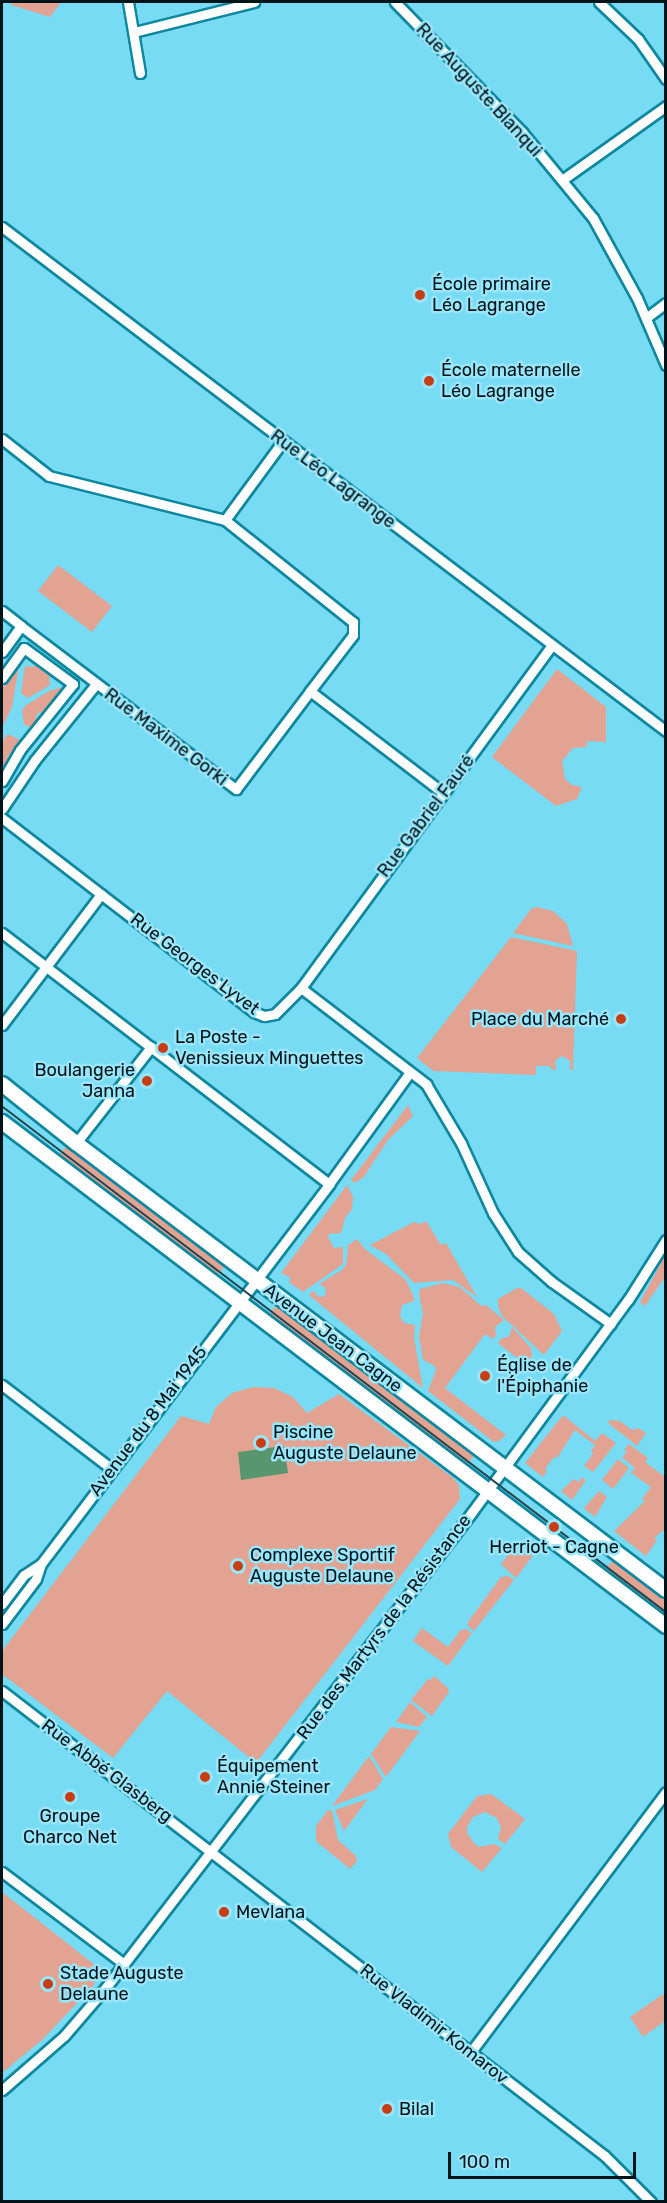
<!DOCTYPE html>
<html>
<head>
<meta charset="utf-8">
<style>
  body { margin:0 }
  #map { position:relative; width:667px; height:2203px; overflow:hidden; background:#77dbf4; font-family:Rubik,sans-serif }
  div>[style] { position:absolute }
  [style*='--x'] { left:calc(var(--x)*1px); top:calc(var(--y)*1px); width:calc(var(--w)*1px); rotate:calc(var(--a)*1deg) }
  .green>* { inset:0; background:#e3a392 }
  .water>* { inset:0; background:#57966f }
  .roads { filter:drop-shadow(2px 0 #0e889f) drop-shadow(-2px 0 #0e889f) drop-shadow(0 2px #0e889f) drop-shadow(0 -2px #0e889f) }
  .street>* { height:9px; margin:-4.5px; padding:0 4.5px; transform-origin:4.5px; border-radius:4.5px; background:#fff }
  .secondary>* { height:14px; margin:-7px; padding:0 7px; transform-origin:7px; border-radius:7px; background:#fff }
  .tram>* { height:1.5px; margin:-0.75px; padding:0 0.75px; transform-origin:0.75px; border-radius:0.75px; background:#1f4650 }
  .dots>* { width:16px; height:16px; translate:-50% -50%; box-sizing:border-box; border:3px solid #99e5f9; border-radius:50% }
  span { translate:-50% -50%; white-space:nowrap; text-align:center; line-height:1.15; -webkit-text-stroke:5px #99e5f9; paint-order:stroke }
  .street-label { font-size:18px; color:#011419 }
  .poi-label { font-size:18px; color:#011419 }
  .left { translate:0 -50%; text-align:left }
  .right { translate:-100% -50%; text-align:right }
  .frame { position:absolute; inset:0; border:3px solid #011419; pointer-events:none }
  .scale { position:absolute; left:448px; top:2152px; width:188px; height:27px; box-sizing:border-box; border:3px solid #011419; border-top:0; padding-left:8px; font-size:18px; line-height:21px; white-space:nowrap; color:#011419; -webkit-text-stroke:4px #99e5f9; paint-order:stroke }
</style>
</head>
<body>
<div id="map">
  <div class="green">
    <div style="clip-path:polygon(12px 2px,61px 2px,50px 17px,11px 5px)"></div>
    <div style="clip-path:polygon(58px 565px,112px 606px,92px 632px,38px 591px)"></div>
    <div style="clip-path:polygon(20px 660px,12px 707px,2px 728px,2px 685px)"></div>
    <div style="clip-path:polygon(38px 663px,52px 673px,49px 678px,50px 685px,28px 698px,21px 693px,25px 666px,33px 667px)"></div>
    <div style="clip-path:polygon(557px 669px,606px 707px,606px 742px,587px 741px,587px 747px,573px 748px,562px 761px,565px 779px,572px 785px,582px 787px,577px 799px,556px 806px,492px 757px)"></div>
    <div style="clip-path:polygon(66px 686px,45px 714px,39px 712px,36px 717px,38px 722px,17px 751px,14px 750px,7px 757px,10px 760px,2px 776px,2px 747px,4px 739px,8px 734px,20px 740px,31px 728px,24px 724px,22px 711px,25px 706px,49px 691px)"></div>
    <div style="clip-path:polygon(537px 907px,553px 911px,567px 924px,573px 946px,513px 933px,531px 909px)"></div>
    <div style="clip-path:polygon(511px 937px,577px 951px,573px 1070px,570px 1070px,570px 1061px,562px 1056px,555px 1061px,556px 1070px,551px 1069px,550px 1066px,536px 1066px,536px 1075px,433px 1071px,417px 1058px)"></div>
    <div style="clip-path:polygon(408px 1105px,413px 1116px,388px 1140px,363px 1178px,354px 1183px,351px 1180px)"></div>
    <div style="clip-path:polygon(70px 1141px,228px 1262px,215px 1278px,58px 1157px)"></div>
    <div style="clip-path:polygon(347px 1185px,353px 1197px,352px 1209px,345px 1218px,341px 1233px,329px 1234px,328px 1237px,334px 1248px,343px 1247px,343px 1264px,303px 1292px,289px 1282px,291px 1278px,281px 1273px)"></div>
    <div style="clip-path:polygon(426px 1221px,441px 1245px,446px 1243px,477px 1297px,453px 1280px,414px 1283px,386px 1254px,370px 1245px,414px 1222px,420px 1224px)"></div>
    <div style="clip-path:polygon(357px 1239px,365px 1249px,406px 1280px,413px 1295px,414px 1301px,402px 1305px,400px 1316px,404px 1323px,415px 1325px,414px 1338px,423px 1388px,310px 1296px,310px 1293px,314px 1291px,319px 1297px,325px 1296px,326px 1288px,319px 1284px,342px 1270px,346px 1265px,348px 1245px)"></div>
    <div style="clip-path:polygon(665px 1256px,665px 1277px,645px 1306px,640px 1302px)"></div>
    <div style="clip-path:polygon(443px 1283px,460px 1287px,481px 1306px,486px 1305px,504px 1320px,495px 1327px,496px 1335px,493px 1339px,485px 1334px,445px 1388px,506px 1435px,499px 1441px,494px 1442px,428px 1391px,436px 1370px,435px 1366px,423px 1360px,419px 1337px,423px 1313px,419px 1294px,420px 1289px)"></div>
    <div style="clip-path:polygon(517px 1288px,521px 1288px,554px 1314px,562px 1331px,544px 1355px,502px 1316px,498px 1306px,498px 1299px)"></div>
    <div style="clip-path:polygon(279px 1301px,451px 1432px,449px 1435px,475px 1455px,467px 1464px,443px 1446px,440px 1449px,267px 1318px)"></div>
    <div style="clip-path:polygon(512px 1327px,531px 1348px,532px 1356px,526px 1365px,498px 1343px,502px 1338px,509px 1337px)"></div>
    <div style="clip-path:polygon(253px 1387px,274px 1388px,293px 1397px,307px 1413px,339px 1394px,452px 1477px,459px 1485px,460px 1499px,256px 1763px,167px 1691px,113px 1758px,2px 1674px,2px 1651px,181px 1416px,209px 1424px,216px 1407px,232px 1393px)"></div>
    <div style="clip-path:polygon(563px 1415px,595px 1441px,602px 1433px,616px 1443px,593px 1472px,584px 1466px,593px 1454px,591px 1451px,595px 1445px,575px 1430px,557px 1458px,554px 1457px,545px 1469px,547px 1471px,543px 1477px,525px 1463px)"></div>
    <div style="clip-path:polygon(610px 1420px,620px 1421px,632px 1430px,638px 1428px,646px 1433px,637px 1446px,608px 1423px)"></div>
    <div style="clip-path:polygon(629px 1444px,648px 1458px,645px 1462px,665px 1477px,665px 1529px,654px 1538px,657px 1540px,646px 1556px,614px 1531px,645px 1501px,642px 1499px,651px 1487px,631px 1473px,635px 1468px,622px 1457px,627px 1452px,624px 1450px)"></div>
    <div style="clip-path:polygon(618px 1459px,629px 1468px,613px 1489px,602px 1480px)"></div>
    <div style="clip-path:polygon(582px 1477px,586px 1480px,572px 1500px,561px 1491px,574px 1479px,579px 1482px)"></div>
    <div style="clip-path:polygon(599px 1491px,607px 1497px,595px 1517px,584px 1508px)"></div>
    <div style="clip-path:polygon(491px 1540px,509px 1553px,517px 1542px,534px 1554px,516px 1578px,501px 1564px,508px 1555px)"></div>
    <div style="clip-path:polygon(613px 1560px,641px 1582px,644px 1579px,665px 1595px,665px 1621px,605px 1570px)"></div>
    <div style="clip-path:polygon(508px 1576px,514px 1580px,474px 1631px,468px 1626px,468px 1622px,501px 1577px)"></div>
    <div style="clip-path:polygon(422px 1628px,448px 1647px,461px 1630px,466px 1629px,472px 1633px,448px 1666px,413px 1641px)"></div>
    <div style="clip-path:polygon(434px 1676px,448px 1688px,449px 1692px,432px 1716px,411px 1700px,428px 1679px,430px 1680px)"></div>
    <div style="clip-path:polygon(410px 1702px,427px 1717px,419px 1727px,396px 1722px)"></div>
    <div style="clip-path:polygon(391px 1727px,420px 1731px,386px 1777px,371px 1754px)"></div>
    <div style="clip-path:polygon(369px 1756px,383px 1779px,375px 1790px,332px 1806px)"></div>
    <div style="clip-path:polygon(491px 1794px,525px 1819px,505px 1844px,498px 1839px,501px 1828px,497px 1818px,485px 1812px,473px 1817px,467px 1827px,467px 1833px,474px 1843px,479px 1847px,494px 1844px,502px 1848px,482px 1872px,451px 1847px,448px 1834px,477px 1796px)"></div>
    <div style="clip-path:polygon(368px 1799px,344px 1831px,335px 1810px)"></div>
    <div style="clip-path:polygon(328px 1810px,332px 1811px,338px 1840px,356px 1856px,357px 1861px,350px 1869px,316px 1841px,316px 1826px)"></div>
    <div style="clip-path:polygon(2px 1892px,100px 1969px,100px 1973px,93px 1986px,43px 2039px,2px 2073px)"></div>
    <div style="clip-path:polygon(663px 1994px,665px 1998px,665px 2021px,643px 2037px,630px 2017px)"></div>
  </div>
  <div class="water">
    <div style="clip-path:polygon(284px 1446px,288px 1473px,241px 1480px,238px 1452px)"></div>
  </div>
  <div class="roads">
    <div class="street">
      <div style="--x:128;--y:2;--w:72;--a:80.4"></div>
      <div style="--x:395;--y:2;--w:182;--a:45.7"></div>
      <div style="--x:522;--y:132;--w:112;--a:50.5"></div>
      <div style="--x:593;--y:218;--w:91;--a:61.2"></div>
      <div style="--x:637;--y:298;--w:73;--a:66.6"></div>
      <div style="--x:599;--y:2;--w:54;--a:43.5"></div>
      <div style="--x:638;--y:39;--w:49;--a:55"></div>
      <div style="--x:134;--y:32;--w:124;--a:-14"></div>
      <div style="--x:562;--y:180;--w:128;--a:-35.4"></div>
      <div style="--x:2;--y:227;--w:834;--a:37.2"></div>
      <div style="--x:646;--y:318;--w:25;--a:-37"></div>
      <div style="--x:2;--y:439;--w:60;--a:38.2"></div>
      <div style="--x:49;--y:476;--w:181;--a:14"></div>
      <div style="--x:225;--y:520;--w:164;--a:38.6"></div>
      <div style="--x:353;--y:622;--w:13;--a:90"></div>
      <div style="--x:353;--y:635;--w:71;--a:127.5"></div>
      <div style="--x:225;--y:520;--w:98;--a:-53.7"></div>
      <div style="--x:2;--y:611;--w:24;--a:38"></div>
      <div style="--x:21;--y:626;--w:32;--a:126"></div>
      <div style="--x:21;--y:626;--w:270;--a:37.2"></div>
      <div style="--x:236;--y:789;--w:123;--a:-52.9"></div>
      <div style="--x:310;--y:691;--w:166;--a:37.4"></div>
      <div style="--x:2;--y:678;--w:37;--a:-54"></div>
      <div style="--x:24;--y:648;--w:61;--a:36.3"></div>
      <div style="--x:73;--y:684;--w:85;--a:128.8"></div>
      <div style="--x:20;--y:750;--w:36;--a:120"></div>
      <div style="--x:2;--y:809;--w:59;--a:-56"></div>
      <div style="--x:35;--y:760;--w:97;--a:-51.2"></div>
      <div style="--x:2;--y:818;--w:318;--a:37.6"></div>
      <div style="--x:254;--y:1012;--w:11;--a:22"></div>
      <div style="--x:264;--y:1016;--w:11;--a:-10"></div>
      <div style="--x:275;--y:1014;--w:37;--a:-45"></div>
      <div style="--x:301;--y:988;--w:425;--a:-53.8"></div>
      <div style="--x:2;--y:933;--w:412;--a:37.5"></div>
      <div style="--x:301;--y:988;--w:158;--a:37.5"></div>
      <div style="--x:426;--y:1084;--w:69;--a:59.3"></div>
      <div style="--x:461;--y:1143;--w:77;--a:65.4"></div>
      <div style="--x:493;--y:1213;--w:46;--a:57.3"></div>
      <div style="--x:518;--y:1252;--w:45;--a:41.4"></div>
      <div style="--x:552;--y:1282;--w:72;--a:35.4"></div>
      <div style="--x:2;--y:1025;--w:164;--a:-52.9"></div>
      <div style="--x:76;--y:1143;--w:122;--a:-52"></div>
      <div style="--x:2;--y:1385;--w:138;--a:37.4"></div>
      <div style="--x:2;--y:1604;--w:36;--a:-53"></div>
      <div style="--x:24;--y:1575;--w:20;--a:-33"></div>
      <div style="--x:2;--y:1624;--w:56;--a:-52.9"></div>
      <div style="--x:36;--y:1579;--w:16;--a:-72"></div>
      <div style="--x:41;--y:1564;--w:477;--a:-52.8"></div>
      <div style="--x:329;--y:1184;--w:138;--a:-54.1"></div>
      <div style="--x:2;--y:1691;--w:761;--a:37.64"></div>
      <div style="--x:605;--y:2156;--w:65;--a:45"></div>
      <div style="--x:2;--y:1872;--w:153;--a:37"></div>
      <div style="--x:470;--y:2053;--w:326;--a:-53.1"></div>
      <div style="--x:2;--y:2090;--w:82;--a:-41.1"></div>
      <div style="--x:64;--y:2036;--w:66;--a:-49.3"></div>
      <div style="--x:107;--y:1986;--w:598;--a:-52.4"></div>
      <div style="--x:472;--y:1512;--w:263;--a:-53.7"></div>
      <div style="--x:628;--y:1300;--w:71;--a:-57.7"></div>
    </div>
    <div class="secondary">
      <div style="--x:2;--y:1084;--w:95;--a:38.6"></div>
      <div style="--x:76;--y:1143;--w:740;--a:37.15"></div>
      <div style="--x:2;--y:1122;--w:834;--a:37.2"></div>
    </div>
  </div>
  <div class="tram">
    <div style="--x:2;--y:1106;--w:835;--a:37.31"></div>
  </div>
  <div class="dots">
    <div style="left:420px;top:295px;background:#c73e15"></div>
    <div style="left:429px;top:381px;background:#c73e15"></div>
    <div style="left:621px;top:1019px;background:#c73e15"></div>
    <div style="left:163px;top:1048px;background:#c73e15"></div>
    <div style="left:147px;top:1081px;background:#c73e15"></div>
    <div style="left:485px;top:1376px;background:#c73e15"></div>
    <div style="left:261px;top:1443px;background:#c73e15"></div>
    <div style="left:554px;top:1527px;background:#c73e15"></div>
    <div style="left:238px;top:1566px;background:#c73e15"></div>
    <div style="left:205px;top:1777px;background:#c73e15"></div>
    <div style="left:70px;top:1797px;background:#c73e15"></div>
    <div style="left:224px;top:1912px;background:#c73e15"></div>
    <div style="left:48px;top:1984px;background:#c73e15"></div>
    <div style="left:387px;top:2109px;background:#c73e15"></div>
  </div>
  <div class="street-label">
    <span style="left:479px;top:90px;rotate:47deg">Rue Auguste Blanqui</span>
    <span style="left:333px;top:479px;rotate:37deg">Rue Léo Lagrange</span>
    <span style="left:166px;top:737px;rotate:37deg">Rue Maxime Gorki</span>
    <span style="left:426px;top:816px;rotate:-53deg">Rue Gabriel Fauré</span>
    <span style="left:195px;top:964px;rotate:37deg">Rue Georges Lyvet</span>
    <span style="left:333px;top:1338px;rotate:37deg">Avenue Jean Cagne</span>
    <span style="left:148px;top:1421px;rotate:-53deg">Avenue du 8 Mai 1945</span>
    <span style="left:384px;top:1627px;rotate:-53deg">Rue des Martyrs de la Résistance</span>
    <span style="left:107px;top:1771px;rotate:37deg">Rue Abbé Glasberg</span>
    <span style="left:434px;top:2024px;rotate:38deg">Rue Vladimir Komarov</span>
  </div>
  <div class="poi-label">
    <span class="left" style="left:432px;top:295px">École primaire<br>Léo Lagrange</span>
    <span class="left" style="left:441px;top:381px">École maternelle<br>Léo Lagrange</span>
    <span class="right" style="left:609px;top:1019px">Place du Marché</span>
    <span class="left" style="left:175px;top:1048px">La Poste -<br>Venissieux Minguettes</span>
    <span class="right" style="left:135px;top:1081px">Boulangerie<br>Janna</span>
    <span class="left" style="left:497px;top:1376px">Église de<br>l'Épiphanie</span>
    <span class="left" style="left:273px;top:1443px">Piscine<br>Auguste Delaune</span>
    <span style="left:554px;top:1547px">Herriot - Cagne</span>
    <span class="left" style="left:250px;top:1566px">Complexe Sportif<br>Auguste Delaune</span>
    <span class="left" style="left:217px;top:1777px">Équipement<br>Annie Steiner</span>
    <span style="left:70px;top:1827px">Groupe<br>Charco Net</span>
    <span class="left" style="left:236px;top:1912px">Mevlana</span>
    <span class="left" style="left:60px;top:1984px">Stade Auguste<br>Delaune</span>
    <span class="left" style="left:399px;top:2109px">Bilal</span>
  </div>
  <div class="frame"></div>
  <div class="scale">100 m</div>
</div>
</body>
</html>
